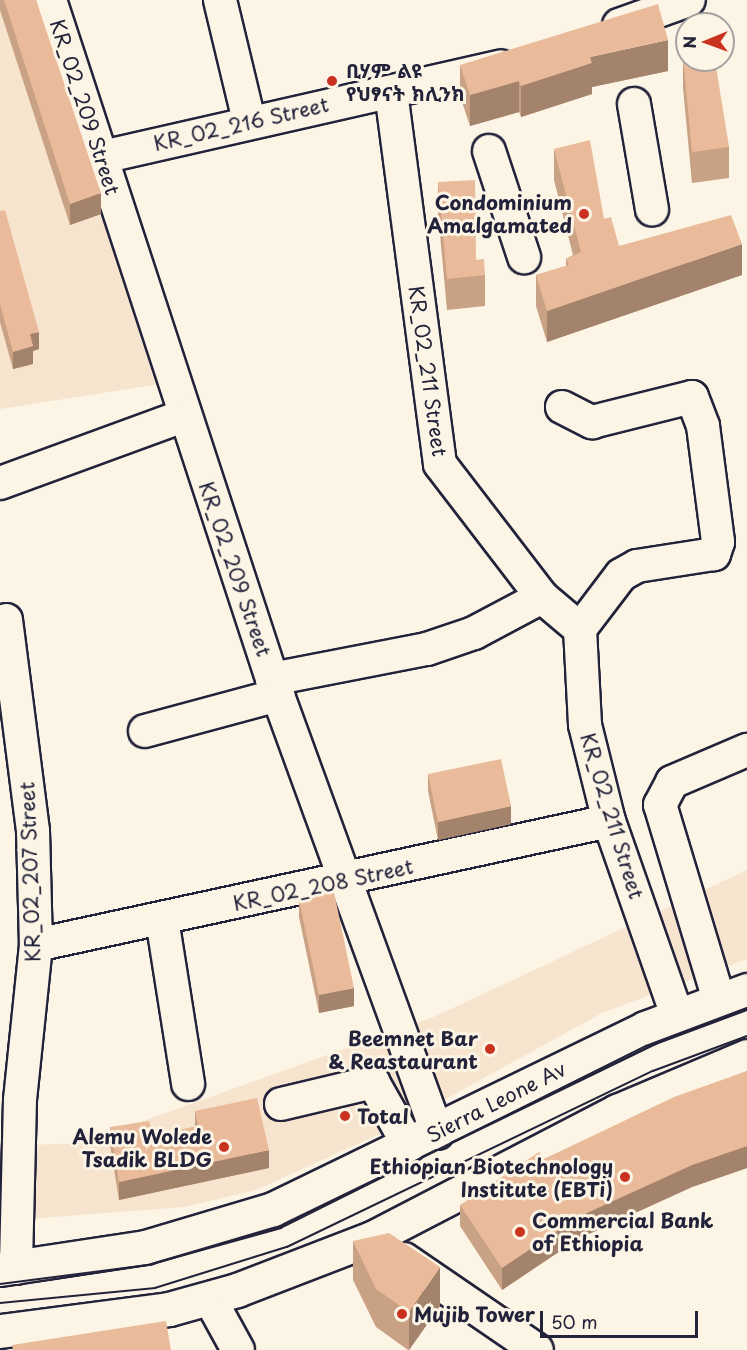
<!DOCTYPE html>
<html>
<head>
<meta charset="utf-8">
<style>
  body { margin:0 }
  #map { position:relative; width:747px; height:1350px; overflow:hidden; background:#fcf5e5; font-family:"Playpen Sans","Noto Sans Ethiopic",sans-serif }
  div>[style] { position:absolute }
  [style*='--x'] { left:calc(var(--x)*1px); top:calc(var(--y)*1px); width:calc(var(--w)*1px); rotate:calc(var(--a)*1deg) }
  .built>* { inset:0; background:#f7e4ce }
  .roads { filter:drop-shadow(2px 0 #22223b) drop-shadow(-2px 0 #22223b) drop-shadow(0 2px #22223b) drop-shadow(0 -2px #22223b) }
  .minor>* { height:32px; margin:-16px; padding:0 16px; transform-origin:16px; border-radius:16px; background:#fcf5e5 }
  .major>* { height:33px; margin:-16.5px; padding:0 16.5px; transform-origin:16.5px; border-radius:16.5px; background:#fcf5e5 }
  .tram>* { height:1.5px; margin:-0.75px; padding:0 0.75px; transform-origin:0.75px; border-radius:0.75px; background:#22223b }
  .wall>* { inset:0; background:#c9a184 }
  .shaded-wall>* { inset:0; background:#a4836c }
  .building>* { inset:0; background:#eabb9a }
  .dots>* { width:16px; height:16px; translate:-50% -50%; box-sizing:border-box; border:3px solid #fcf5e5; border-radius:50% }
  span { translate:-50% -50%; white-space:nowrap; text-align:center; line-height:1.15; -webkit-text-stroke:6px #fcf5e5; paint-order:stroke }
  .poi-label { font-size:20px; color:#22223b; font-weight:700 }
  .left { translate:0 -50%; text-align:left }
  .right { translate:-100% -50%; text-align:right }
  .street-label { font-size:20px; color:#22223b }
  .north { position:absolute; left:675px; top:12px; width:60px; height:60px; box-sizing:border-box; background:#fcf5e5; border:2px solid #a5a1a1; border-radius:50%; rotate:269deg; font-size:16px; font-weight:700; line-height:24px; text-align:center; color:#22223b }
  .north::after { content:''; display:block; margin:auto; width:21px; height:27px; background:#c8321e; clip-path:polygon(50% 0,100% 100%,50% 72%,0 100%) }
  .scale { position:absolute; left:540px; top:1311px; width:158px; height:27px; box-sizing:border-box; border:3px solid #22223b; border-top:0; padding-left:8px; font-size:18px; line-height:21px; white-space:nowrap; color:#22223b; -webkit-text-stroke:4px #fcf5e5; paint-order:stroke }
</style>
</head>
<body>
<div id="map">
  <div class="built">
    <div style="clip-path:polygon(0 0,38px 0,167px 383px,0 409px)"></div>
    <div style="clip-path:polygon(747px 870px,747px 959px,602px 1013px,393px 1128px,256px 1190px,185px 1207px,0 1221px,0 1146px,82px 1143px,436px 1016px)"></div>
  </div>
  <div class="roads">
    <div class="minor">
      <div style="--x:50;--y:0;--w:714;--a:71.89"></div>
      <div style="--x:272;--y:679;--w:483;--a:70"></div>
      <div style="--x:220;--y:0;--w:124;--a:76.5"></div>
      <div style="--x:619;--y:25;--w:74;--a:-19.7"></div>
      <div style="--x:391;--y:92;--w:375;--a:82.5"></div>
      <div style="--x:440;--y:464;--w:168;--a:52.5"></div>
      <div style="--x:542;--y:597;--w:50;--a:40.1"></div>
      <div style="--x:580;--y:629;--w:96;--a:87"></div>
      <div style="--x:585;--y:725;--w:99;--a:76"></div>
      <div style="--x:609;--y:821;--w:206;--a:70.7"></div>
      <div style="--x:634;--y:104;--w:107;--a:80.3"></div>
      <div style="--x:489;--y:151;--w:112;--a:71.7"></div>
      <div style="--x:102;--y:157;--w:409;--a:-12.8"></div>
      <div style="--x:562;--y:407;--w:34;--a:27"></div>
      <div style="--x:592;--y:422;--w:103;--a:-14"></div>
      <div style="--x:692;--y:397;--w:31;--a:69"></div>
      <div style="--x:703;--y:426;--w:117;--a:82.6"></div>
      <div style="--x:718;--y:542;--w:13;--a:108"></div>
      <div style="--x:714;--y:554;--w:78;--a:171.1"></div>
      <div style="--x:637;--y:566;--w:18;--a:151"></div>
      <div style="--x:621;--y:575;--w:68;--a:127.2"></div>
      <div style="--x:0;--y:483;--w:195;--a:-20.1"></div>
      <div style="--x:6;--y:620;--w:213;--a:82.7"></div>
      <div style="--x:33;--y:831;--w:114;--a:88.5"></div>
      <div style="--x:36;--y:945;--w:156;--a:95.9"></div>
      <div style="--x:20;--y:1100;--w:168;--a:91.4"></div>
      <div style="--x:272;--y:679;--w:158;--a:-11"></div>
      <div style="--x:427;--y:649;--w:50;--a:-18.8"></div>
      <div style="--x:474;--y:633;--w:77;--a:-27.9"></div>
      <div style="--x:145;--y:731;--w:138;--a:-15.1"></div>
      <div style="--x:162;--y:919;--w:167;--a:81"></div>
      <div style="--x:36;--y:945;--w:586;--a:-12.21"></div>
      <div style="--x:719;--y:1000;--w:204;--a:-106.8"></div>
      <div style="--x:660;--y:805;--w:26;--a:-62"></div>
      <div style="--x:672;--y:782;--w:82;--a:-23.1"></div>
      <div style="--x:281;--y:1104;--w:95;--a:-13.4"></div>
      <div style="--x:373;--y:1082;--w:73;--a:60.6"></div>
      <div style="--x:404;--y:1259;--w:161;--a:34.4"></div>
      <div style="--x:210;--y:1299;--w:58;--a:61.2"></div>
    </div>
    <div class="major">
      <div style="--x:0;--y:1269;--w:147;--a:-8.6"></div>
      <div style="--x:145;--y:1247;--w:134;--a:-16.5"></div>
      <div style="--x:273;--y:1209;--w:414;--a:-25.9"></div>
      <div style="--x:645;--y:1028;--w:109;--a:-20.4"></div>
      <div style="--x:0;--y:1331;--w:170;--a:-7.4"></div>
      <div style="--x:169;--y:1309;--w:71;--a:-15.6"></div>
      <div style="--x:237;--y:1290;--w:145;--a:-21.1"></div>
      <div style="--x:372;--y:1238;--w:276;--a:-27.4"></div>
      <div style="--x:617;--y:1111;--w:141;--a:-22.9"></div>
    </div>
  </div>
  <div class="tram">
    <div style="--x:0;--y:1284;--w:149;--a:-7.3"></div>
    <div style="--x:148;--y:1265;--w:138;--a:-15.5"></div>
    <div style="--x:281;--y:1228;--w:408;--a:-26.5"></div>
    <div style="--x:646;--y:1046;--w:108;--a:-20.6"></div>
    <div style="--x:0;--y:1303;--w:156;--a:-5.5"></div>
    <div style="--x:155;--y:1288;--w:138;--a:-17.3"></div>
    <div style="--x:287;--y:1247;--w:406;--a:-25.7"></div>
    <div style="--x:653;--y:1071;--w:100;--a:-20.4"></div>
  </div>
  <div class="wall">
    <div style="clip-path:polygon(0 0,36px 0,101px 214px,70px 225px,0 10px)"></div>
    <div style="clip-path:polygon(683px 57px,729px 147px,729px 178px,692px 183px,683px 88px)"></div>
    <div style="clip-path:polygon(460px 65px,668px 71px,592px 87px,592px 94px,521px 117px,519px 112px,470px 126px,460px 96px)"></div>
    <div style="clip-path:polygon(554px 149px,604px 219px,619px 246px,742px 275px,547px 342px,536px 306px,536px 275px,566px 266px,566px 259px,573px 255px,554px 180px)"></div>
    <div style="clip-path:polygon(438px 182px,476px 260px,485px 275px,485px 306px,447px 310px,438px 213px)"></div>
    <div style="clip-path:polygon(0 211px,39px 349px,33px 351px,33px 364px,13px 369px,0 322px)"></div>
    <div style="clip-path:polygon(428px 774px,511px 824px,438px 840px,428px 791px)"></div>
    <div style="clip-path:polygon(299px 900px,354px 1006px,319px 1013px,299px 917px)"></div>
    <div style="clip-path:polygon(747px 1071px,747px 1168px,692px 1187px,578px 1239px,502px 1290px,460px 1226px,460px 1205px,544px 1159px)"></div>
    <div style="clip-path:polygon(195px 1111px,269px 1168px,119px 1200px,110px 1145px,110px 1127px,154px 1135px,195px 1127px)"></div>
    <div style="clip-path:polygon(353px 1241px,440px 1306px,409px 1350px,408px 1350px,376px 1327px,353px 1280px)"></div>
  </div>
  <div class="shaded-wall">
    <div style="clip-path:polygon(668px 40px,668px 71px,592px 87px,592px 94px,521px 117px,521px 86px,590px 57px)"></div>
    <div style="clip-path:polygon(519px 81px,519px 112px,470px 126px,470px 95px)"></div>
    <div style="clip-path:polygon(101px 193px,101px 214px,70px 225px,70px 204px)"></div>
    <div style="clip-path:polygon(742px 244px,742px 275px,547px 342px,547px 311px)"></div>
    <div style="clip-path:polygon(39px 332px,39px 349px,33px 351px,33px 364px,13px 369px,13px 352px,30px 334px)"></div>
    <div style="clip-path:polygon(511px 806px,511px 824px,438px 840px,438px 822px)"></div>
    <div style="clip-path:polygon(354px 988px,354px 1006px,319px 1013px,319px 995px)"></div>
    <div style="clip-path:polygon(747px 1146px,747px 1168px,692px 1187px,578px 1239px,502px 1290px,502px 1268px,578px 1217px,692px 1165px)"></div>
    <div style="clip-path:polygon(269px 1150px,269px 1168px,119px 1200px,119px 1182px)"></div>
    <div style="clip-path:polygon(440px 1267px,440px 1306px,409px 1350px,409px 1312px)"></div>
  </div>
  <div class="building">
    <div style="clip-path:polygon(4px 0,36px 0,101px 193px,70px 204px)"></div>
    <div style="clip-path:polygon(658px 4px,668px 40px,590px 57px,592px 63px,521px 86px,519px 81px,470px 95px,460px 65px)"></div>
    <div style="clip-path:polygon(687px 56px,687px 60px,715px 60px,729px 147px,692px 152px,683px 57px)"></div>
    <div style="clip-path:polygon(590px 140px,604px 219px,611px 217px,619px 246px,731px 215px,742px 244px,547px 311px,536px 275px,569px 265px,566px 259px,581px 252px,554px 149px)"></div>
    <div style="clip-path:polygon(475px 180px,476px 260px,484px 259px,485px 275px,447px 279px,438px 182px)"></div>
    <div style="clip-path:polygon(5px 210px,39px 332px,30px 334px,33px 346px,13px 352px,0 304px,0 211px)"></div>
    <div style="clip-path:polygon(501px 759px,511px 806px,438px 822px,428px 774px)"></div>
    <div style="clip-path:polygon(334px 892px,354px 988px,319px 995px,299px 900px)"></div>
    <div style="clip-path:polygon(747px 1071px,747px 1146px,692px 1165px,578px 1217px,502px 1268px,460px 1205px,539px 1152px,544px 1159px,674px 1097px)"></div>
    <div style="clip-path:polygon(257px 1098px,269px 1150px,119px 1182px,110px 1127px,149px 1121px,154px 1135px,198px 1126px,195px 1111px)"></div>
    <div style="clip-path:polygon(389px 1233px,440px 1267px,409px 1312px,376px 1289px,353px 1241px)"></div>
    <div style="clip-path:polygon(166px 1321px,171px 1350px,13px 1350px,12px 1345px)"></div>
  </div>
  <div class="dots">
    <div style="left:332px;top:81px;background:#c8321e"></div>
    <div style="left:584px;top:214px;background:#c8321e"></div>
    <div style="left:490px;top:1049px;background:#c8321e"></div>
    <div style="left:345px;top:1116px;background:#c8321e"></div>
    <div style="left:224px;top:1147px;background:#c8321e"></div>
    <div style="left:625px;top:1177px;background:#c8321e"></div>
    <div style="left:520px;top:1232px;background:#c8321e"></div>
    <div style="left:402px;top:1314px;background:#c8321e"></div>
  </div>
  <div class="poi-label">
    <span class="left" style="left:346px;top:82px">ቢሃም ልዩ<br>የህፃናት ክሊንክ</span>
    <span class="right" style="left:572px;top:214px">Condominium<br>Amalgamated</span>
    <span class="right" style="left:478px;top:1050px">Beemnet Bar<br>&amp; Reastaurant</span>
    <span class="left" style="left:357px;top:1116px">Total</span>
    <span class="right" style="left:212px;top:1148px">Alemu Wolede<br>Tsadik BLDG</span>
    <span class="right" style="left:613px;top:1178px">Ethiopian Biotechnology<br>Institute (EBTi)</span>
    <span class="left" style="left:532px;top:1232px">Commercial Bank<br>of Ethiopia</span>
    <span class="left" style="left:414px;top:1314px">Mujib Tower</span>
  </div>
  <div class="street-label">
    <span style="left:85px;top:107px;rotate:72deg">KR_02_209 Street</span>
    <span style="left:241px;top:124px;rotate:-13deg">KR_02_216 Street</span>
    <span style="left:428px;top:371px;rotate:82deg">KR_02_211 Street</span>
    <span style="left:235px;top:569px;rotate:71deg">KR_02_209 Street</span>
    <span style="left:612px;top:816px;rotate:73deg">KR_02_211 Street</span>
    <span style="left:30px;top:872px;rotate:-92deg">KR_02_207 Street</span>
    <span style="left:323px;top:885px;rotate:-12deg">KR_02_208 Street</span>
    <span style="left:496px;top:1102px;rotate:-27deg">Sierra Leone Av</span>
  </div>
  <div class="north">N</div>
  <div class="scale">50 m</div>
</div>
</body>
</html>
